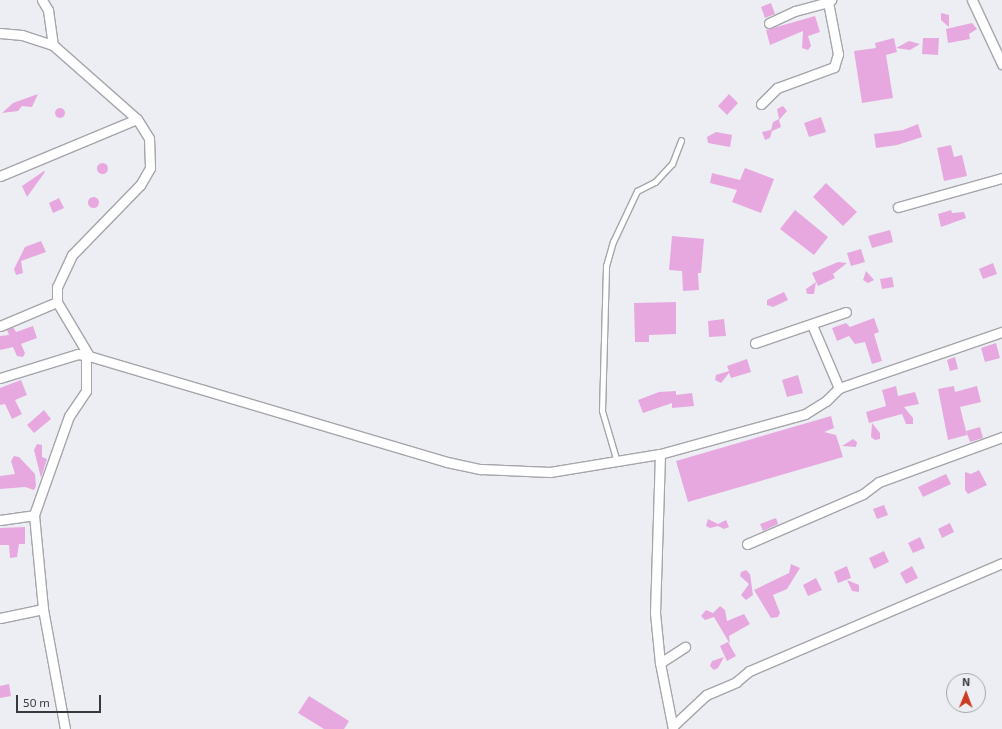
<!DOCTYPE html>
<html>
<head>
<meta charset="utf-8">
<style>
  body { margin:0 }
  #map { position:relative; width:1002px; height:729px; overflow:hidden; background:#eceef3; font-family:"Exo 2",sans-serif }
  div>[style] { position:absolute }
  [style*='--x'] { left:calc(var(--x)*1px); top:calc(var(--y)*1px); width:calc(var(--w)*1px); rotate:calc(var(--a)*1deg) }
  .building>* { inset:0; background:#e7a8e0 }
  .round { border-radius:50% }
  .roads { filter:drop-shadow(1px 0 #a4a6ab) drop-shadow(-1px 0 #a4a6ab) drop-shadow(0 1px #a4a6ab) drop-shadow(0 -1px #a4a6ab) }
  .service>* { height:4.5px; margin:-2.25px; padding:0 2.25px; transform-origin:2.25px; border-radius:2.25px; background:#fff }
  .minor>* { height:9px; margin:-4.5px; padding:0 4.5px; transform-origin:4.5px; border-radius:4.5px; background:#fff }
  span { translate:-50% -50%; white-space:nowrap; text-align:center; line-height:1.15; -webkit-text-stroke:4px #eceef3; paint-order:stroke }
  .north { position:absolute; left:946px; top:673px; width:40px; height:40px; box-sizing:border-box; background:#eceef3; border:1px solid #a4a6a9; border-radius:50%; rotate:1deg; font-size:11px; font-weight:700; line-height:16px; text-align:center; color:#38393b }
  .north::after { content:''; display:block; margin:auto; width:14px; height:18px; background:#c93e23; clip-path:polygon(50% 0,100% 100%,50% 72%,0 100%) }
  .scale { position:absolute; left:16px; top:695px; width:85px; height:18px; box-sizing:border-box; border:2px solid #38393b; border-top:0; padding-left:5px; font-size:12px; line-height:14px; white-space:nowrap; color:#38393b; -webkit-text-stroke:3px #eceef3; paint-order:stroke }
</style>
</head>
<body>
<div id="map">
  <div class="building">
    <div style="clip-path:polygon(771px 3px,775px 14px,765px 18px,761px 7px)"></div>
    <div style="clip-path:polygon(941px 13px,949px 15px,949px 27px,941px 20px)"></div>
    <div style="clip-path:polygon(815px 16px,820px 32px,808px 36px,811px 46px,808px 50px,802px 48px,803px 31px,770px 45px,766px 30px)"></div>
    <div style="clip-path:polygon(972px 23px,977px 29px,969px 34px,970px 39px,948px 43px,946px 29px)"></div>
    <div style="clip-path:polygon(894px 38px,896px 48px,909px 41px,920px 44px,910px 50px,896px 48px,897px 52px,886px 55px,893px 98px,862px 103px,854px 51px,876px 48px,875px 43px)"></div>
    <div style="clip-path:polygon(923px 38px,939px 38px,938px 55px,922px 54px)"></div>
    <div style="clip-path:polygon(38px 94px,32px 107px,22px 106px,18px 111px,2px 113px,13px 103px)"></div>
    <div style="clip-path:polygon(729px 94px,738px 103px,727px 115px,718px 106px)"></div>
    <div style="clip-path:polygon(783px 106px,787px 111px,779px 120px,781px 127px,772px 131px,770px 138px,765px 140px,762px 132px,771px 130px,773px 122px,779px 119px,777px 109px)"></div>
    <div class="round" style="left:55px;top:108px;width:10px;height:10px"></div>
    <div style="clip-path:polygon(821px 117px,826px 132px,809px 137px,804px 123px)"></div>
    <div style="clip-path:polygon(918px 124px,922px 137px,897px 145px,876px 148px,874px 134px,903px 130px)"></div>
    <div style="clip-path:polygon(716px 132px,732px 135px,730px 147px,708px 143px,707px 137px)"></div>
    <div style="clip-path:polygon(951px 145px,954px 157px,962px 155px,967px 176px,944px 181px,937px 148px)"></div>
    <div class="round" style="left:96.5px;top:162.5px;width:11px;height:11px"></div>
    <div style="clip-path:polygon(745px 168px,774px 179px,761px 213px,732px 202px,737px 190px,710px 183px,712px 173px,740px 180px)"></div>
    <div style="clip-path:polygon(44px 171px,45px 172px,27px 197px,22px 186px)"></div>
    <div style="clip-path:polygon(826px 183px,857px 212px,843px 226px,813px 197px)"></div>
    <div class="round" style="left:87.5px;top:196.5px;width:11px;height:11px"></div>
    <div style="clip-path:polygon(59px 198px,64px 208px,53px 213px,49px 203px)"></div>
    <div style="clip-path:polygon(795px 210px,828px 237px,814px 255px,780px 229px)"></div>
    <div style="clip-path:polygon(951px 210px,952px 213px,964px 212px,966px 218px,941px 227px,938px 214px)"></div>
    <div style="clip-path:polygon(890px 230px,893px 242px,872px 248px,868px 236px)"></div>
    <div style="clip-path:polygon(672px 236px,704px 239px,701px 273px,698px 273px,699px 290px,683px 291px,682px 271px,669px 270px)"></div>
    <div style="clip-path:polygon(41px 241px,46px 252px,21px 261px,23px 273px,16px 275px,14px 269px,25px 247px)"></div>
    <div style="clip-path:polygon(861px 249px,865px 262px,851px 266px,847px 253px)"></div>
    <div style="clip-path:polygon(838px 262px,847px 263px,833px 274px,835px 278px,818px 286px,812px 273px)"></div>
    <div style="clip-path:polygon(993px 263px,997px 274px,983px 279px,979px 269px)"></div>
    <div style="clip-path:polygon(866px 271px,874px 280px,868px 283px,863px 280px)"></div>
    <div style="clip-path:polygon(892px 277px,894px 287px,882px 289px,880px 279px)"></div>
    <div style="clip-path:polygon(816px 282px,814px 294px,807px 294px,806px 289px)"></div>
    <div style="clip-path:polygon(784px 292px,788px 300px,773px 307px,767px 305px,767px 300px)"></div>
    <div style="clip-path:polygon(676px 302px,676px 334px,649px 335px,649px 342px,635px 342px,634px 303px)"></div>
    <div style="clip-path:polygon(874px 318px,879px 332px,874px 334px,882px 361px,872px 364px,865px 342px,855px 344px,849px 336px,837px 341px,832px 328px,846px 323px,850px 327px)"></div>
    <div style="clip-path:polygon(724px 319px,726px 336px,709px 337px,708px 321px)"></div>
    <div style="clip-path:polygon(33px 326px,37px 338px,21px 344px,25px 353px,23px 357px,17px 356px,13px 347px,0 350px,0 336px,9px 335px,7px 330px,13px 327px,16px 332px)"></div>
    <div style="clip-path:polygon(996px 343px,1000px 358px,985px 362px,981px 348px)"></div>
    <div style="clip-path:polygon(955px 357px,958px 369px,950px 371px,947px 360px)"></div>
    <div style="clip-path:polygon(747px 359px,751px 372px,731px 378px,729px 373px,721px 383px,715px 380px,716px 375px,729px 371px,727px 366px)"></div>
    <div style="clip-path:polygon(798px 375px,803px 393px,787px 397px,782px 380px)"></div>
    <div style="clip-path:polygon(21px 380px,27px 395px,15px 400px,22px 414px,12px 419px,5px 404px,0 405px,0 388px)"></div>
    <div style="clip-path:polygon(896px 386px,898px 396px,915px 392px,919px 404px,904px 407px,913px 418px,913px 424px,906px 424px,902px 414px,869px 423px,866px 412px,886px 406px,882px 390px)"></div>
    <div style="clip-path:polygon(954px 386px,955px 392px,977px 386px,981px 402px,960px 407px,967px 435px,948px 440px,938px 389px)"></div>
    <div style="clip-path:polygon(676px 391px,676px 395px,692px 393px,694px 406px,672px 408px,672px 403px,643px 413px,638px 400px,659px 392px)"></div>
    <div style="clip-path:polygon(44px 410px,51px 419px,34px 433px,27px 425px)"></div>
    <div style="clip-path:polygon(831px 416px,834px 428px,824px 432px,836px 435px,843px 457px,688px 502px,676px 461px)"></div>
    <div style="clip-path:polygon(872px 423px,880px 433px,880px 439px,875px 440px,871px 437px)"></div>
    <div style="clip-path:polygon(980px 427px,983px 438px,970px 442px,966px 431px)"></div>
    <div style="clip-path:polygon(853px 439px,857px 442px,856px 447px,842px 446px)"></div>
    <div style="clip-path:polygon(37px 444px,42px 445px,42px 457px,47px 459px,41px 478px,34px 450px)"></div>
    <div style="clip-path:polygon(14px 456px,19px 457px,35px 474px,36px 486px,34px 490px,25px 487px,0 489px,0 476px,15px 474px,11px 461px)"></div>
    <div style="clip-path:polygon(979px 470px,987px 485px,968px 494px,965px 490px,965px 472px,971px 474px)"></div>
    <div style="clip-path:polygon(946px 474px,951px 484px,923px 497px,918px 487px)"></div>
    <div style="clip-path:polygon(884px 505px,888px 515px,877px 519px,873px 509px)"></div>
    <div style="clip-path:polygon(776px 518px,778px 524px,763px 531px,760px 524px)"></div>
    <div style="clip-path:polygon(708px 519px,718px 524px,726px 520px,729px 527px,724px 529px,718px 526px,710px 528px,706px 526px)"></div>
    <div style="clip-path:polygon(950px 523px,954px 532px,942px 538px,938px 529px)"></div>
    <div style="clip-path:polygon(25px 527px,25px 544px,19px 544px,17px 557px,10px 558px,9px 545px,0 545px,0 528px)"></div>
    <div style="clip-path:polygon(920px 537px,925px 548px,913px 553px,908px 543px)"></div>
    <div style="clip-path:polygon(884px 551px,889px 562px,874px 569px,869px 558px)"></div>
    <div style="clip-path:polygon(791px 564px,800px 568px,787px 589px,773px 595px,780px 613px,778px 617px,771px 618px,754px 590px,789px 573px)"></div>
    <div style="clip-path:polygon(847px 566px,851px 578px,838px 583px,834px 572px)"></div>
    <div style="clip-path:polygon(912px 566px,918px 578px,906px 584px,900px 573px)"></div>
    <div style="clip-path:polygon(746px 570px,750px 574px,753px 595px,746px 600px,741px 595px,749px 584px,740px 576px,741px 572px)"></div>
    <div style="clip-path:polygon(816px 578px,822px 590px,808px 596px,803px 585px)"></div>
    <div style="clip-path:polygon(847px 580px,859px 585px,859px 592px,852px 591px)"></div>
    <div style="clip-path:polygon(720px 606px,725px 610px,727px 621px,744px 614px,750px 624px,729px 636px,730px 644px,714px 617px,705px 620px,701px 616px,706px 610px,713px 613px)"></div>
    <div style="clip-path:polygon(728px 642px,736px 656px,727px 661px,720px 646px)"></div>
    <div style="clip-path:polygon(724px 657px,718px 668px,714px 670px,710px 666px,712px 661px)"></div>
    <div style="clip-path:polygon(9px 684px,11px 696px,0 698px,0 686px)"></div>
    <div style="clip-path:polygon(309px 696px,349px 721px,344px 729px,324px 729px,298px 713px)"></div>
  </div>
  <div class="roads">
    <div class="service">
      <div style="--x:617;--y:462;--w:53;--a:-106.4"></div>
      <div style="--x:602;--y:411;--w:145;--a:-88.4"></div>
      <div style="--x:606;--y:266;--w:25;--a:-74"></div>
      <div style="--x:613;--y:242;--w:56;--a:-64.8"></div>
      <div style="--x:637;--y:191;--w:20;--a:-27"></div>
      <div style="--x:655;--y:182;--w:25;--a:-47"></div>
      <div style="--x:672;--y:164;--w:25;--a:-69"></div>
    </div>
    <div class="minor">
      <div style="--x:42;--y:0;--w:12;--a:59"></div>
      <div style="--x:48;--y:10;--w:35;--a:82"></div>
      <div style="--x:972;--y:0;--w:71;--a:64.9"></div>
      <div style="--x:769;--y:23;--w:29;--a:-25"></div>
      <div style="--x:795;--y:11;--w:34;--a:-15"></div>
      <div style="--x:0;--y:33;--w:22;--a:5"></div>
      <div style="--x:22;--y:35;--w:33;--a:18"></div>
      <div style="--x:53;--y:45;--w:112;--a:41.4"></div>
      <div style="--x:137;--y:119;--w:22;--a:58"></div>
      <div style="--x:149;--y:138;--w:30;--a:88"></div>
      <div style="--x:150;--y:168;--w:20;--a:120"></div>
      <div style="--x:140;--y:185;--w:98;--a:134.2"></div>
      <div style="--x:72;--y:255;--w:35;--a:115"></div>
      <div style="--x:57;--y:287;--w:15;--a:90"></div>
      <div style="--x:57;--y:302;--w:63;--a:59.3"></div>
      <div style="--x:89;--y:356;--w:5;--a:127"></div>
      <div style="--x:86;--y:360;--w:31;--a:90"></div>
      <div style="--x:86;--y:391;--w:30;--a:124"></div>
      <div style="--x:69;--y:416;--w:105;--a:109.5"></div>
      <div style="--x:34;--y:515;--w:94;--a:84.5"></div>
      <div style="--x:43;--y:609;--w:122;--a:79.6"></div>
      <div style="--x:761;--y:104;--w:23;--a:-45"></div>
      <div style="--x:777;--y:88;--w:61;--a:-20.2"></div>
      <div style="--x:834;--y:67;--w:14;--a:-73"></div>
      <div style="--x:838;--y:54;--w:53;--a:-100.9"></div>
      <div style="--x:828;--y:2;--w:4;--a:-34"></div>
      <div style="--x:0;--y:176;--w:148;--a:-22.6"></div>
      <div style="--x:898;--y:207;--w:108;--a:-15.6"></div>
      <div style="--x:812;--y:325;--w:69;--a:66.8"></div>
      <div style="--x:0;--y:326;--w:62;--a:-22.8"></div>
      <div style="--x:755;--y:343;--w:96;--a:-18.8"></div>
      <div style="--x:0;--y:378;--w:82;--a:-17.1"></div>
      <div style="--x:78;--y:354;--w:11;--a:10"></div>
      <div style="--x:89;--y:356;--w:373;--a:16.5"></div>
      <div style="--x:447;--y:462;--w:35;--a:12"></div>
      <div style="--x:481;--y:469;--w:69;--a:2.5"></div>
      <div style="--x:550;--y:472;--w:111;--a:-9.3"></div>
      <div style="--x:660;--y:454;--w:150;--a:-15.4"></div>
      <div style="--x:805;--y:414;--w:25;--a:-32"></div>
      <div style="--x:826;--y:401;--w:18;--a:-45"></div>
      <div style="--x:839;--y:388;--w:172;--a:-19"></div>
      <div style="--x:660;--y:454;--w:159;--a:91.8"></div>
      <div style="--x:655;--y:613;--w:50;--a:84.3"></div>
      <div style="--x:660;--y:663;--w:67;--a:78.9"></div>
      <div style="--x:0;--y:520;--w:34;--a:-8"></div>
      <div style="--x:747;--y:544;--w:126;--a:-23.3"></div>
      <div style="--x:863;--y:494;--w:20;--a:-37"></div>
      <div style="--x:879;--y:482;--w:131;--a:-20.1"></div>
      <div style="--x:0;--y:618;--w:44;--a:-11.8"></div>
      <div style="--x:660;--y:663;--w:30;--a:-33"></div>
      <div style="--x:673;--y:726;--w:45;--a:-43.2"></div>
      <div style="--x:706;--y:695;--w:33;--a:-23"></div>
      <div style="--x:736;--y:682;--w:17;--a:-40"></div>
      <div style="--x:749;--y:671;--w:275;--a:-23.1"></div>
    </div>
  </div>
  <div class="north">N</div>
  <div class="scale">50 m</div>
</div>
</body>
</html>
